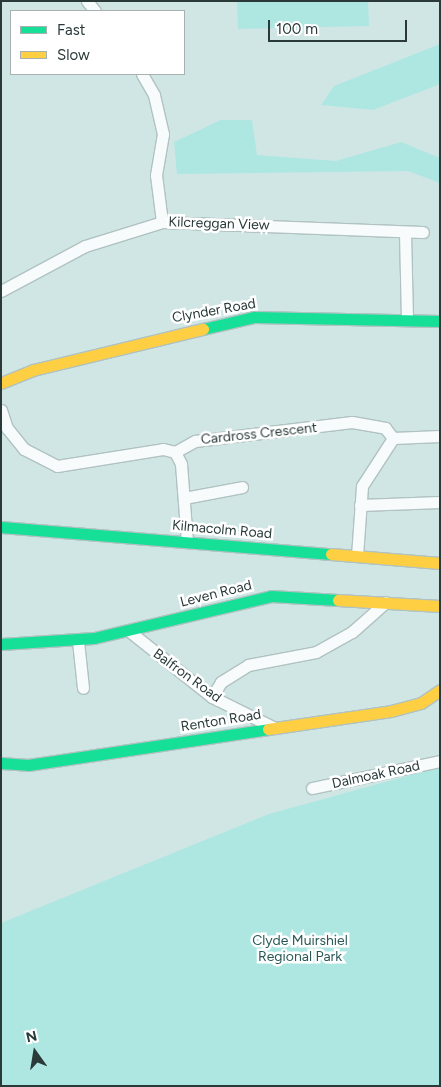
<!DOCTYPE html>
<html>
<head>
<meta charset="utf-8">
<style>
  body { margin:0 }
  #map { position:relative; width:441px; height:1087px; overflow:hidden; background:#cfe6e5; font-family:Figtree,sans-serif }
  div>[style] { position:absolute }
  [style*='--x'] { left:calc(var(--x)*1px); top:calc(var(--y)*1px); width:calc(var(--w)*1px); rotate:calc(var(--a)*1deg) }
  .green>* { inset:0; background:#aee7e2 }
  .roads { filter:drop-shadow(1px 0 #b0c2c1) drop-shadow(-1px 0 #b0c2c1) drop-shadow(0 1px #b0c2c1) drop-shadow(0 -1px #b0c2c1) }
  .street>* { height:11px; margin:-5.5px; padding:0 5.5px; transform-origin:5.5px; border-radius:5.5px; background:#f8fbfb }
  .fast>* { height:11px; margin:-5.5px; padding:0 5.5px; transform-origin:5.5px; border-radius:5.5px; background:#16e098 }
  .slow>* { height:11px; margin:-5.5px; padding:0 5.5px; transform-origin:5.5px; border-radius:5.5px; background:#ffcf43 }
  span { translate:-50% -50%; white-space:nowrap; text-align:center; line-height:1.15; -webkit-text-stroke:5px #fff; paint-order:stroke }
  .street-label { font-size:14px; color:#293a39 }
  .park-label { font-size:14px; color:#285956 }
  .frame { position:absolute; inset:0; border:2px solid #293a39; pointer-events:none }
  .legend { position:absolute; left:10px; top:10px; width:175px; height:65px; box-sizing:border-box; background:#fff; border:1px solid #a9b0b0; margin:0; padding:6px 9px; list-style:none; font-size:15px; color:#293a39 }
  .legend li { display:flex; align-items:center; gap:10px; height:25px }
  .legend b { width:25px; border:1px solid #a9b0b0 }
  .north { position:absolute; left:10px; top:1027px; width:50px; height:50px; -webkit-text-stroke:4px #fff; paint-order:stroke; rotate:347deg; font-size:14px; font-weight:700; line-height:20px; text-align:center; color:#293a39 }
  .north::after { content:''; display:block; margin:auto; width:18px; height:22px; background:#293a39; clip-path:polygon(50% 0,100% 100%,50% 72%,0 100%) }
  .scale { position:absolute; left:268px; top:20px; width:139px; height:22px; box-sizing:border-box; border:2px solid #293a39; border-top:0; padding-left:6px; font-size:15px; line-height:18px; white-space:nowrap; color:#293a39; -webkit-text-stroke:4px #fff; paint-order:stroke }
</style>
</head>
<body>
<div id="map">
  <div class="green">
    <div style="clip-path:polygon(237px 1px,368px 1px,369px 26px,238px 29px)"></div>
    <div style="clip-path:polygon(440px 44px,440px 84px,373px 110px,321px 105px,334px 86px)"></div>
    <div style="clip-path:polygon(221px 120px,252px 120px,257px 155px,336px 161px,401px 142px,440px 158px,440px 183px,408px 171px,177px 174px,174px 142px)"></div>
    <div style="clip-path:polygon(440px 767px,440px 1086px,1px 1086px,1px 923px,269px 814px)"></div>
  </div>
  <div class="roads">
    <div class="street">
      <div style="--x:87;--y:1;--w:13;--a:51"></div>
      <div style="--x:142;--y:74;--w:24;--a:60"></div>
      <div style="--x:154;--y:95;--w:40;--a:77"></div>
      <div style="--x:163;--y:134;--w:42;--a:99.7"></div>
      <div style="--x:156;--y:175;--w:47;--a:82.7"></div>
      <div style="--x:405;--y:232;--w:86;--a:88.7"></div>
      <div style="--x:1;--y:291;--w:95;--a:-28.2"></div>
      <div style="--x:85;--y:246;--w:81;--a:-17.3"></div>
      <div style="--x:162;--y:222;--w:261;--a:2.2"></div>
      <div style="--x:1;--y:410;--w:19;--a:72"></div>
      <div style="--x:7;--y:428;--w:27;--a:51"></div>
      <div style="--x:24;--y:449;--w:37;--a:27"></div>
      <div style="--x:57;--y:466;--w:107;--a:-9.1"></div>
      <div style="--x:163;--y:449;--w:12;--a:14"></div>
      <div style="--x:175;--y:452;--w:23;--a:-29"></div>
      <div style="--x:195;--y:441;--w:158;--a:-6.9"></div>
      <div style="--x:352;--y:422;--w:34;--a:10"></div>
      <div style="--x:385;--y:428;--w:13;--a:51"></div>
      <div style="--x:175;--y:452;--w:13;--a:63"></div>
      <div style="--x:181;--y:464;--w:78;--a:85.6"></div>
      <div style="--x:184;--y:498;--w:59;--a:-10.7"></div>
      <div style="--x:360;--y:505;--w:80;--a:-2.1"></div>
      <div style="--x:357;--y:556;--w:70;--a:-85.9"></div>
      <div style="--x:362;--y:486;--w:57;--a:-57.1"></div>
      <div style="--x:393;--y:438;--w:47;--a:-2.4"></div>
      <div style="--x:129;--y:631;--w:106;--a:38.5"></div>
      <div style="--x:212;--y:697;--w:70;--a:26.2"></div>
      <div style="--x:78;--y:641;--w:47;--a:83.9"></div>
      <div style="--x:212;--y:697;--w:17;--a:-59"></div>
      <div style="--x:221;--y:682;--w:32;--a:-32"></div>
      <div style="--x:248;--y:665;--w:69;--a:-10.8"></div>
      <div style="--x:316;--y:652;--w:41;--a:-29.1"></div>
      <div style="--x:352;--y:632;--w:45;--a:-41.4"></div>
      <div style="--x:312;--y:788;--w:131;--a:-11.9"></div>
    </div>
    <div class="fast">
      <div style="--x:203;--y:329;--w:52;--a:-13.2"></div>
      <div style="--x:254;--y:317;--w:186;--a:1.2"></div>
      <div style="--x:1;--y:527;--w:331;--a:4.7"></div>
      <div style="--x:1;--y:644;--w:93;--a:-3.7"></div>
      <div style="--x:94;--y:638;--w:182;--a:-13.3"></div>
      <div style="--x:271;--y:596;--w:67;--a:3.4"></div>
      <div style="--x:1;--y:763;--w:27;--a:4"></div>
      <div style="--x:28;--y:765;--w:243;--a:-8.5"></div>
    </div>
    <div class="slow">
      <div style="--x:1;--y:383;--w:35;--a:-22"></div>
      <div style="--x:33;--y:370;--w:175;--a:-13.6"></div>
      <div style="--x:331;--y:554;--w:109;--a:4.7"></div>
      <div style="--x:338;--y:600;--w:102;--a:3.4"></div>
      <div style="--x:268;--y:729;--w:124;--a:-8.3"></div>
      <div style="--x:391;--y:711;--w:31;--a:-15"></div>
      <div style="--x:421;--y:703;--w:23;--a:-34"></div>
    </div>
  </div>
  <div class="street-label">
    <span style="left:219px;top:224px;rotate:2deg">Kilcreggan View</span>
    <span style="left:214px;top:311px;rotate:-10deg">Clynder Road</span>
    <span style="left:259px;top:434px;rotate:-6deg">Cardross Crescent</span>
    <span style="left:222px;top:530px;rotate:5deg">Kilmacolm Road</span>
    <span style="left:216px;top:594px;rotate:-14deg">Leven Road</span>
    <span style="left:187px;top:676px;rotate:36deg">Balfron Road</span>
    <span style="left:221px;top:721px;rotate:-9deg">Renton Road</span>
    <span style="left:376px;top:775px;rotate:-12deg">Dalmoak Road</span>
  </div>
  <div class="park-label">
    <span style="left:300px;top:949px">Clyde Muirshiel<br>Regional Park</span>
  </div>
  <div class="frame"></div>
  <ul class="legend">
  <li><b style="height:6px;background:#16e098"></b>Fast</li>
  <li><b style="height:6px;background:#ffcf43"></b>Slow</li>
  </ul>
  <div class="north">N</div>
  <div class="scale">100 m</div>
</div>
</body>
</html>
